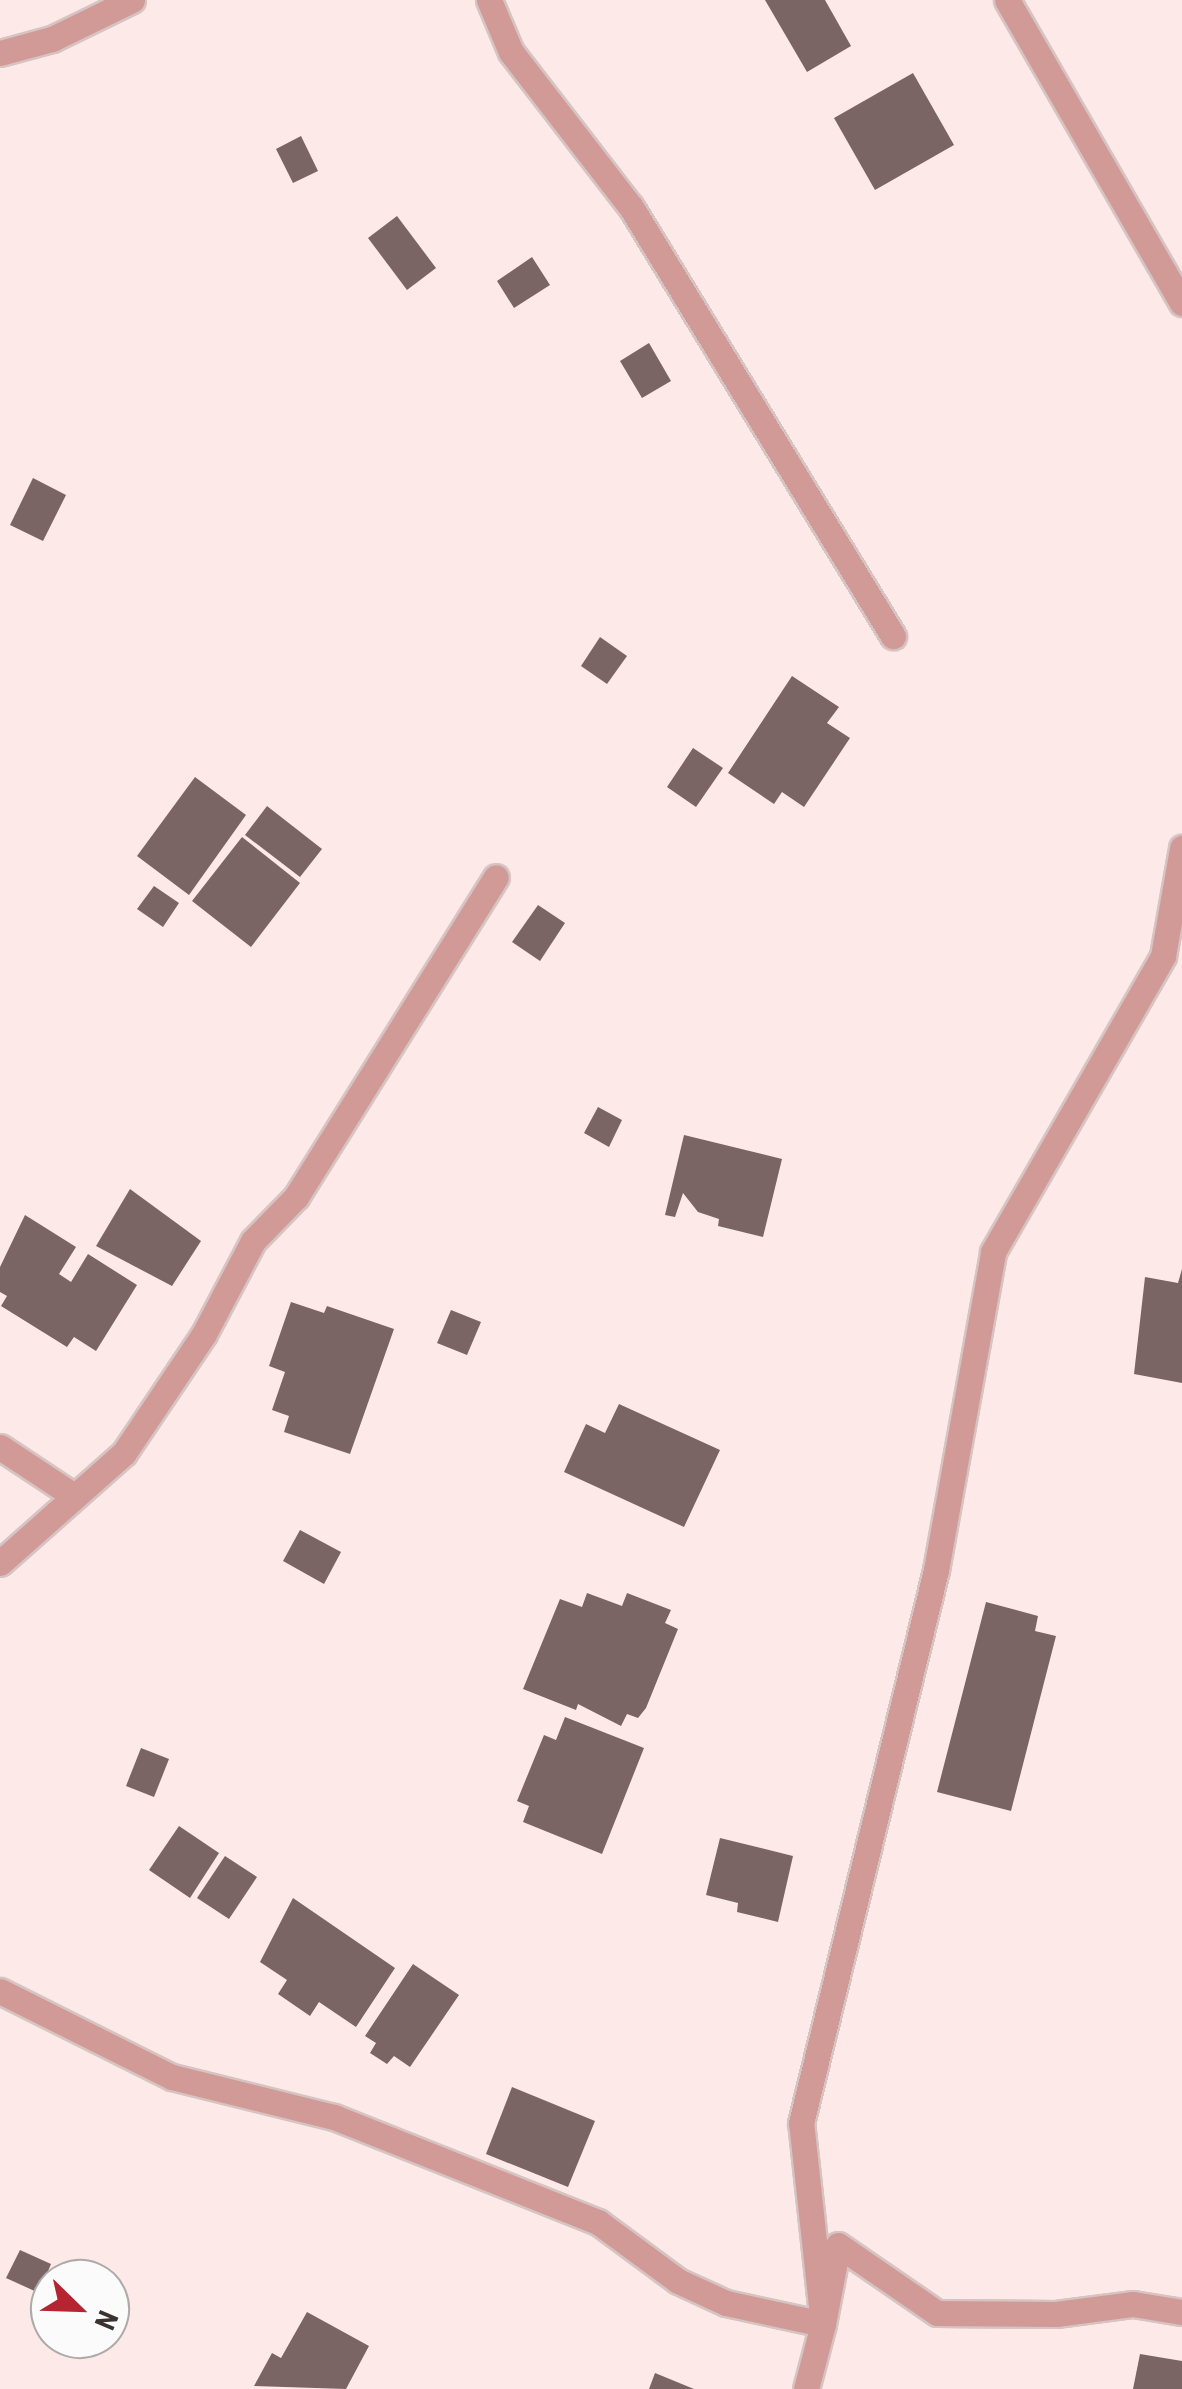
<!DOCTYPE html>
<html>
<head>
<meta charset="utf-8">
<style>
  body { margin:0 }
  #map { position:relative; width:1182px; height:2389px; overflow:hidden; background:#fde9e7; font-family:"Roboto Condensed",sans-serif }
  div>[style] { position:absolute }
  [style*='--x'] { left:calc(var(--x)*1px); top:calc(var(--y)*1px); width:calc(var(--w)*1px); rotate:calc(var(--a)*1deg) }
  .building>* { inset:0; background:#7b6564 }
  .roads { filter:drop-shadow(2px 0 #d6c4c3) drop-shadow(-2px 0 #d6c4c3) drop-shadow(0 2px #d6c4c3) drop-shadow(0 -2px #d6c4c3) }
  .minor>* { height:25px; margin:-12.5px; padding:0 12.5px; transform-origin:12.5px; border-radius:12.5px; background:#d29a97 }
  span { translate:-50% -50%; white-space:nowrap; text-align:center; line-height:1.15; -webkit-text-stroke:10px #fbfbfb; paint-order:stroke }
  .north { position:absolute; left:30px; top:2259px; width:100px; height:100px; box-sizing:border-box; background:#fbfbfb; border:2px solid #aeaaaa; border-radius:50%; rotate:113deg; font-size:28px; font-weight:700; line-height:40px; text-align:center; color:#3b3131 }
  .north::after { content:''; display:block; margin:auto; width:35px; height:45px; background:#b62432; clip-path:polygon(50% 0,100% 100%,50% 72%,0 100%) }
</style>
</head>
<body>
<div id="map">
  <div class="building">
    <div style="clip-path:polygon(765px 0,825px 0,851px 46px,807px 72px)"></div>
    <div style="clip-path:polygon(913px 73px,954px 145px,875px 190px,834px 118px)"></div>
    <div style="clip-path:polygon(301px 136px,318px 171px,293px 183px,276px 149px)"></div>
    <div style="clip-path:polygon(397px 216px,436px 268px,407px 290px,368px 238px)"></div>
    <div style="clip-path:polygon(532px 257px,550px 285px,514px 308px,497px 281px)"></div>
    <div style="clip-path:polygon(649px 343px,671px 381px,642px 398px,620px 361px)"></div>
    <div style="clip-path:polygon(33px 478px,66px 495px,43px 541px,10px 525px)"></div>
    <div style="clip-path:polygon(600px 637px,627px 656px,607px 684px,581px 666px)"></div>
    <div style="clip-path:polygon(792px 676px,839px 707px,827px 723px,850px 738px,804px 807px,782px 792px,774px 804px,728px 773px)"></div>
    <div style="clip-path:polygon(693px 748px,723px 768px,696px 807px,667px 787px)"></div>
    <div style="clip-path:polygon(195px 777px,246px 815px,189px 895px,137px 856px)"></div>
    <div style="clip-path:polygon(267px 806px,322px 849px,300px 877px,245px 835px)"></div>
    <div style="clip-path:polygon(242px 837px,300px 883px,251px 947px,192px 901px)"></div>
    <div style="clip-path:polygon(154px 886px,179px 903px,163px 927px,137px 909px)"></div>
    <div style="clip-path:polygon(538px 905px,565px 923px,540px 961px,512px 942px)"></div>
    <div style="clip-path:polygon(598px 1107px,622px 1120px,609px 1147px,584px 1133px)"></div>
    <div style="clip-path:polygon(684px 1135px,782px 1159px,763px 1237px,718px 1226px,719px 1219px,698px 1212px,683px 1193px,675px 1217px,665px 1215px)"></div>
    <div style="clip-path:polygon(130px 1189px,201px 1241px,172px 1286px,96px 1246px)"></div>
    <div style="clip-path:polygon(25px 1215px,76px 1247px,59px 1274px,71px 1282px,88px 1254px,137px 1285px,96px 1351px,74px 1337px,67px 1347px,1px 1306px,7px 1296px,0 1292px,0 1267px)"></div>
    <div style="clip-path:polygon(1182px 1269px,1182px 1383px,1134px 1374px,1145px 1277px,1178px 1283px)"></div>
    <div style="clip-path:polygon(291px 1302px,324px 1313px,327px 1306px,394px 1329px,350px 1454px,284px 1432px,289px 1416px,272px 1410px,285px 1372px,269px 1366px)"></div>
    <div style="clip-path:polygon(451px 1310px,481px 1322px,467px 1355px,437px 1343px)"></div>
    <div style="clip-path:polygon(619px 1404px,720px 1450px,684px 1527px,564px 1472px,586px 1424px,605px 1433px)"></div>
    <div style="clip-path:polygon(300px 1530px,341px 1552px,324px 1584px,283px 1561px)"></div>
    <div style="clip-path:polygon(587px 1593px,622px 1606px,627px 1593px,671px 1610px,665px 1623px,678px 1629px,646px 1708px,638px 1718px,627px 1714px,621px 1726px,578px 1704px,576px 1710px,523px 1689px,560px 1599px,582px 1607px)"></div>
    <div style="clip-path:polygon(986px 1602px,1038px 1616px,1035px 1631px,1056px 1636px,1011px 1811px,937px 1792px)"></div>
    <div style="clip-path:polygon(565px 1717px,644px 1748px,602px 1854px,523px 1822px,529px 1806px,517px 1801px,544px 1735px,556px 1740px)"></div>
    <div style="clip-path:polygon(141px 1748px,169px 1759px,154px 1797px,126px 1786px)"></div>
    <div style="clip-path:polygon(179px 1826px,219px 1853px,190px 1898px,149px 1870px)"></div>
    <div style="clip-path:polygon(720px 1838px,793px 1856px,778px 1922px,737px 1912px,738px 1903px,706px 1895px)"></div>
    <div style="clip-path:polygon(225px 1856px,257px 1877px,229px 1919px,197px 1898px)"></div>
    <div style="clip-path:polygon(293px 1898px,395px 1968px,356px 2027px,319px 2002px,310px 2016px,278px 1994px,287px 1980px,260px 1962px)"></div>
    <div style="clip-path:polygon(413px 1964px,459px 1995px,410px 2067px,394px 2056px,387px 2064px,370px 2053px,376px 2043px,365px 2036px)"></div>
    <div style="clip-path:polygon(512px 2087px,595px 2121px,568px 2187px,486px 2154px)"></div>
    <div style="clip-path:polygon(20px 2250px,51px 2264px,39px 2293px,6px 2278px)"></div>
    <div style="clip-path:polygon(307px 2312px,369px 2346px,346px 2389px,254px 2386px,272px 2353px,281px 2358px)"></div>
    <div style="clip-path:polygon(1140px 2354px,1182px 2361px,1182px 2389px,1133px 2389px)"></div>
    <div style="clip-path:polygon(655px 2373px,694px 2389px,649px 2389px)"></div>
  </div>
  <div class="roads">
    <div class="minor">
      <div style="--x:489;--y:0;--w:56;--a:67.1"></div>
      <div style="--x:511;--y:52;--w:196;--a:52.3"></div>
      <div style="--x:631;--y:207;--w:503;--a:58.59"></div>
      <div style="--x:1007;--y:0;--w:350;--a:60"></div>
      <div style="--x:0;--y:53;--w:54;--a:-15.1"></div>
      <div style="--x:52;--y:39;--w:89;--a:-26"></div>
      <div style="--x:0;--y:1447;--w:85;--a:33.5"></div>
      <div style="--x:0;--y:1563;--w:166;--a:-41.6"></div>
      <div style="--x:124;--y:1453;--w:143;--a:-56.1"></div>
      <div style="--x:204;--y:1334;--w:105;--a:-62.2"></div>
      <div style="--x:253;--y:1241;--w:62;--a:-45.7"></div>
      <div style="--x:296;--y:1197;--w:377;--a:-58"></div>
      <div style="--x:0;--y:1991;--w:192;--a:26.6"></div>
      <div style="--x:172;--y:2077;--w:167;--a:13.9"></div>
      <div style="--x:334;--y:2117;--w:284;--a:21.7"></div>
      <div style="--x:598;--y:2222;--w:99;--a:36.4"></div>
      <div style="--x:678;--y:2281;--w:53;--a:24.6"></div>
      <div style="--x:726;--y:2303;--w:99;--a:12.2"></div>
      <div style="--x:823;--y:2324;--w:80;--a:-79.2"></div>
      <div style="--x:838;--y:2245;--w:120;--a:34.5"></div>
      <div style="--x:937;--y:2313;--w:119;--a:0.5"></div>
      <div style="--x:1056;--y:2314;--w:78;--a:-7.4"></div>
      <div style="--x:1133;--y:2304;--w:50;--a:9.3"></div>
      <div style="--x:806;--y:2389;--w:67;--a:-75.3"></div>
      <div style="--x:823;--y:2324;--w:202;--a:-96.2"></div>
      <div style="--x:801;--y:2123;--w:569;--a:-76.28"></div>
      <div style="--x:936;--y:1570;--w:323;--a:-79.8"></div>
      <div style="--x:993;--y:1252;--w:341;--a:-60.1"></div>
      <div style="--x:1163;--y:956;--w:110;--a:-80"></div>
    </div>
  </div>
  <div class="north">N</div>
</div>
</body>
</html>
